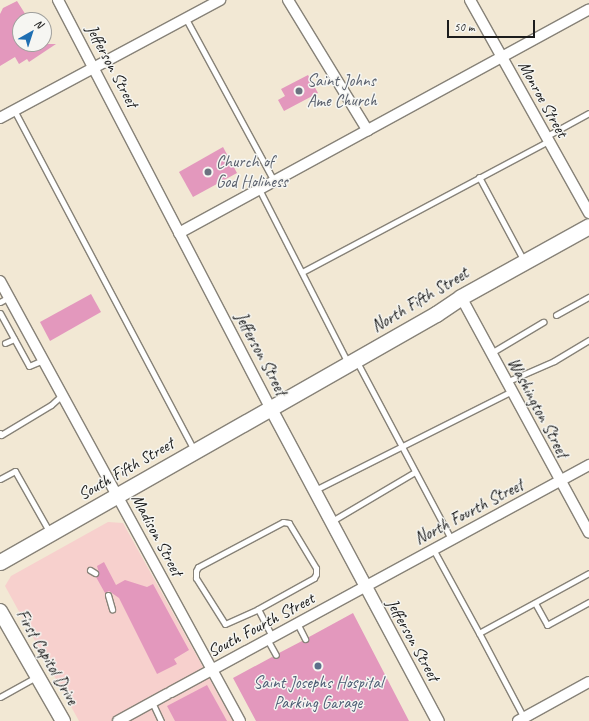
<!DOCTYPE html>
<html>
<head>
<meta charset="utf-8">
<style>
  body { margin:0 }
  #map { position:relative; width:589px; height:721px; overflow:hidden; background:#f2e8d4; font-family:Caveat,sans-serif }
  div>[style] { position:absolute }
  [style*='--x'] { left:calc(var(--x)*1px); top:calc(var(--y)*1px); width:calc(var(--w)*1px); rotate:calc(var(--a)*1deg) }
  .built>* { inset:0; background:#f7d0cd }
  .building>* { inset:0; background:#e398bd }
  .roads { filter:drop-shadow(1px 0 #878278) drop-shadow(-1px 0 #878278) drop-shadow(0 1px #878278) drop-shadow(0 -1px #878278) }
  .service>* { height:5px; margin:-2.5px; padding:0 2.5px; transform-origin:2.5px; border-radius:2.5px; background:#fff }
  .minor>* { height:10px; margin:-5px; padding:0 5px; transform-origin:5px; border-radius:5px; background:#fff }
  .tertiary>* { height:12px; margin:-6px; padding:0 6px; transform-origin:6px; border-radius:6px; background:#fff }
  .secondary>* { height:14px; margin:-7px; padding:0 7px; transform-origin:7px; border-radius:7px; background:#fff }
  .primary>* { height:15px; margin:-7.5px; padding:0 7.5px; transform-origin:7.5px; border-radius:7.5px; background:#fff }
  .dots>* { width:11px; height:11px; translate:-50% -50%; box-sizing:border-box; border:2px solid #f6f6f2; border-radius:50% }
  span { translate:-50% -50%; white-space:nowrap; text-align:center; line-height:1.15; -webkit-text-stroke:3px #f6f6f2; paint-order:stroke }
  .street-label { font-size:17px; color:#1c1c1c }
  .worship-label { font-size:17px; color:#5b616d }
  .left { translate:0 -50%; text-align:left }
  .service-label { font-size:17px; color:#4e5e75 }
  .north { position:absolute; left:12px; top:12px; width:40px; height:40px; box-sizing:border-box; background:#f6f6f2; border:1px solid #9f9f9c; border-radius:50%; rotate:39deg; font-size:11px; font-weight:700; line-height:16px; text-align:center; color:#1c1c1c }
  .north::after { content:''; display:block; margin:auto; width:14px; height:18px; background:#1f6fb2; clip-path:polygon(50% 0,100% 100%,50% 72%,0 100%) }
  .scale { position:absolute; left:447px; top:20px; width:88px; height:18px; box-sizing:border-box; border:2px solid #1c1c1c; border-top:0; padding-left:5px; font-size:12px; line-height:14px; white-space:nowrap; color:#1c1c1c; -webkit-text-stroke:3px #f6f6f2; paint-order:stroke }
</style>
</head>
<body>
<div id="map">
  <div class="built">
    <div style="clip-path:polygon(108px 522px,123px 523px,233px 721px,79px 721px,5px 586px,11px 576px)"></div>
  </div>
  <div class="building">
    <div style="clip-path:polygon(17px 1px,29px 20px,20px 20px,20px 44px,56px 44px,29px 62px,27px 59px,19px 64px,15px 57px,0 66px,0 14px,3px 8px)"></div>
    <div style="clip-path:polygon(308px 75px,318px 93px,284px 111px,278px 100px,285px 96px,281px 89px)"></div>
    <div style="clip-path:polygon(223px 147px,237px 173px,193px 197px,179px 172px)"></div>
    <div style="clip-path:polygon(91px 294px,101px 312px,50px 341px,40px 322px)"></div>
    <div style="clip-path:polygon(104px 562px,116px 585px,125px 580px,147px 587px,153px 584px,189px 650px,174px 659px,177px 664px,157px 674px,119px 598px,109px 591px,105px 593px,96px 577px,99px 573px,97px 566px)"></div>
    <div style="clip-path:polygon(353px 613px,409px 721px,256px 721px,233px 678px,272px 657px,278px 659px,279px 653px,302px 641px,307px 642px,309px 637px)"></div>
    <div style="clip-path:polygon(207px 685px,227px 721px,175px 721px,167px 706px)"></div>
  </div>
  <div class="roads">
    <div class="service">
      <div style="--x:186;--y:19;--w:184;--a:61.5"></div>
      <div style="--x:14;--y:110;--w:385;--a:62.1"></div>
      <div style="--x:545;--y:137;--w:50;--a:-28.6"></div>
      <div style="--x:479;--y:177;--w:95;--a:61.8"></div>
      <div style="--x:259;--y:189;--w:195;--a:62.9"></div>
      <div style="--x:302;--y:272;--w:279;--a:-28"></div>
      <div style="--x:0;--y:302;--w:10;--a:-29"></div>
      <div style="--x:0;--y:313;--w:60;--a:61.3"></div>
      <div style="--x:29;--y:366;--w:15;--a:-23"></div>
      <div style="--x:556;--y:315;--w:38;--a:-29"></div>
      <div style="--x:5;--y:343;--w:10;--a:-24"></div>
      <div style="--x:491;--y:353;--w:61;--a:-30.8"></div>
      <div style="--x:357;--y:362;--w:200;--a:62"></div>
      <div style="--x:506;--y:382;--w:52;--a:-23.6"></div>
      <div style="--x:554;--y:361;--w:41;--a:-31"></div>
      <div style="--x:0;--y:433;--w:2;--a:63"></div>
      <div style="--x:1;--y:435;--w:58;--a:-31"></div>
      <div style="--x:51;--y:405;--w:15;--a:-42"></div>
      <div style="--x:0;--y:479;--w:17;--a:-28"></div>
      <div style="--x:15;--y:471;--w:69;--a:60.5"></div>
      <div style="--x:315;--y:490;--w:220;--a:-26.7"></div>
      <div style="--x:332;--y:521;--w:96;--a:-30.6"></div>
      <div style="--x:433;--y:549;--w:96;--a:61.3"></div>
      <div style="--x:479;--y:633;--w:125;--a:-28.6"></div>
      <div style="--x:90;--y:570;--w:6;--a:31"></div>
      <div style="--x:108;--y:595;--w:15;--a:74"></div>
      <div style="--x:535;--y:603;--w:25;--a:61"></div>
      <div style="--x:547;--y:625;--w:48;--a:-28.7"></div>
      <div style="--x:258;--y:609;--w:64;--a:-29"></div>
      <div style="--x:314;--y:578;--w:4;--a:-63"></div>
      <div style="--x:316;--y:574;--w:6;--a:-90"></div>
      <div style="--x:316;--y:568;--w:52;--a:-121"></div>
      <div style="--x:289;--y:523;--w:6;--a:-171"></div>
      <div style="--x:283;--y:522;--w:96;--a:152.1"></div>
      <div style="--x:198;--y:567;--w:4;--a:117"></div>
      <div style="--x:196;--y:571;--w:7;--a:90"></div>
      <div style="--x:196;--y:578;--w:54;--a:57.8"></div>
      <div style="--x:225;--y:624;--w:36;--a:-24"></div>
      <div style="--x:258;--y:609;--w:31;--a:63"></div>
      <div style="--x:297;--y:623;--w:18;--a:63"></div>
      <div style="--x:479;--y:633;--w:96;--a:62.1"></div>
      <div style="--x:267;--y:639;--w:18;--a:61"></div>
      <div style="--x:0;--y:697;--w:41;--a:-29.1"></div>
      <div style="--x:152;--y:702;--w:21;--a:65"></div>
    </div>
    <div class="minor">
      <div style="--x:58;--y:0;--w:459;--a:62.5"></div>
      <div style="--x:288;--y:0;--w:153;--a:58.6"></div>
      <div style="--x:470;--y:0;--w:244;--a:60.8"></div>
      <div style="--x:0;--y:118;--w:250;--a:-28.2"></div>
      <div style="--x:179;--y:233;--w:467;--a:-28.6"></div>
      <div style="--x:0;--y:281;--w:501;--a:61.39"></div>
      <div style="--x:461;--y:297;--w:268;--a:61.5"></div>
      <div style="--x:171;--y:692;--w:476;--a:-28.5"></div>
      <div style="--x:118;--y:721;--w:56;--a:-28.9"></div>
      <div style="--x:518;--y:721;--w:81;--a:-28.8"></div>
    </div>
    <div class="tertiary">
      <div style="--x:270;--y:407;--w:356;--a:61.9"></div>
    </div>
    <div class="secondary">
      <div style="--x:0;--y:611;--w:127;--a:60.2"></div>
    </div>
    <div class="primary">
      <div style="--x:0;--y:562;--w:502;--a:-29.63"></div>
      <div style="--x:436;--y:314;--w:30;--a:-34"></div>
      <div style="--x:461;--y:297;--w:146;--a:-29"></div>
    </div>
  </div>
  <div class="dots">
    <div style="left:299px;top:91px;background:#6b7280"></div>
    <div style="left:208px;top:172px;background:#6b7280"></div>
    <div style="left:318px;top:666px;background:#5c6f8a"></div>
  </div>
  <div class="street-label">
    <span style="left:112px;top:66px;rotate:62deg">Jefferson Street</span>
    <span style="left:543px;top:99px;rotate:61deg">Monroe Street</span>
    <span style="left:420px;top:300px;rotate:-31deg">North Fifth Street</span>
    <span style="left:261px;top:354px;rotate:62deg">Jefferson Street</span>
    <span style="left:538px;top:408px;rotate:62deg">Washington Street</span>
    <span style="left:126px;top:469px;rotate:-30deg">South Fifth Street</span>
    <span style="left:469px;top:512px;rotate:-28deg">North Fourth Street</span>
    <span style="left:157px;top:535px;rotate:62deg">Madison Street</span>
    <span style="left:261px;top:625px;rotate:-28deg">South Fourth Street</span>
    <span style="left:413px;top:640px;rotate:61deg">Jefferson Street</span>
    <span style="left:47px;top:657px;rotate:60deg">First Capitol Drive</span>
  </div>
  <div class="worship-label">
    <span class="left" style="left:307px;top:91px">Saint Johns<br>Ame Church</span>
    <span class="left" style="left:216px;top:172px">Church of<br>God Holiness</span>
  </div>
  <div class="service-label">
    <span style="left:318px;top:693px">Saint Josephs Hospital<br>Parking Garage</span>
  </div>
  <div class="north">N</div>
  <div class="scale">50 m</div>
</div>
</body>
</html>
